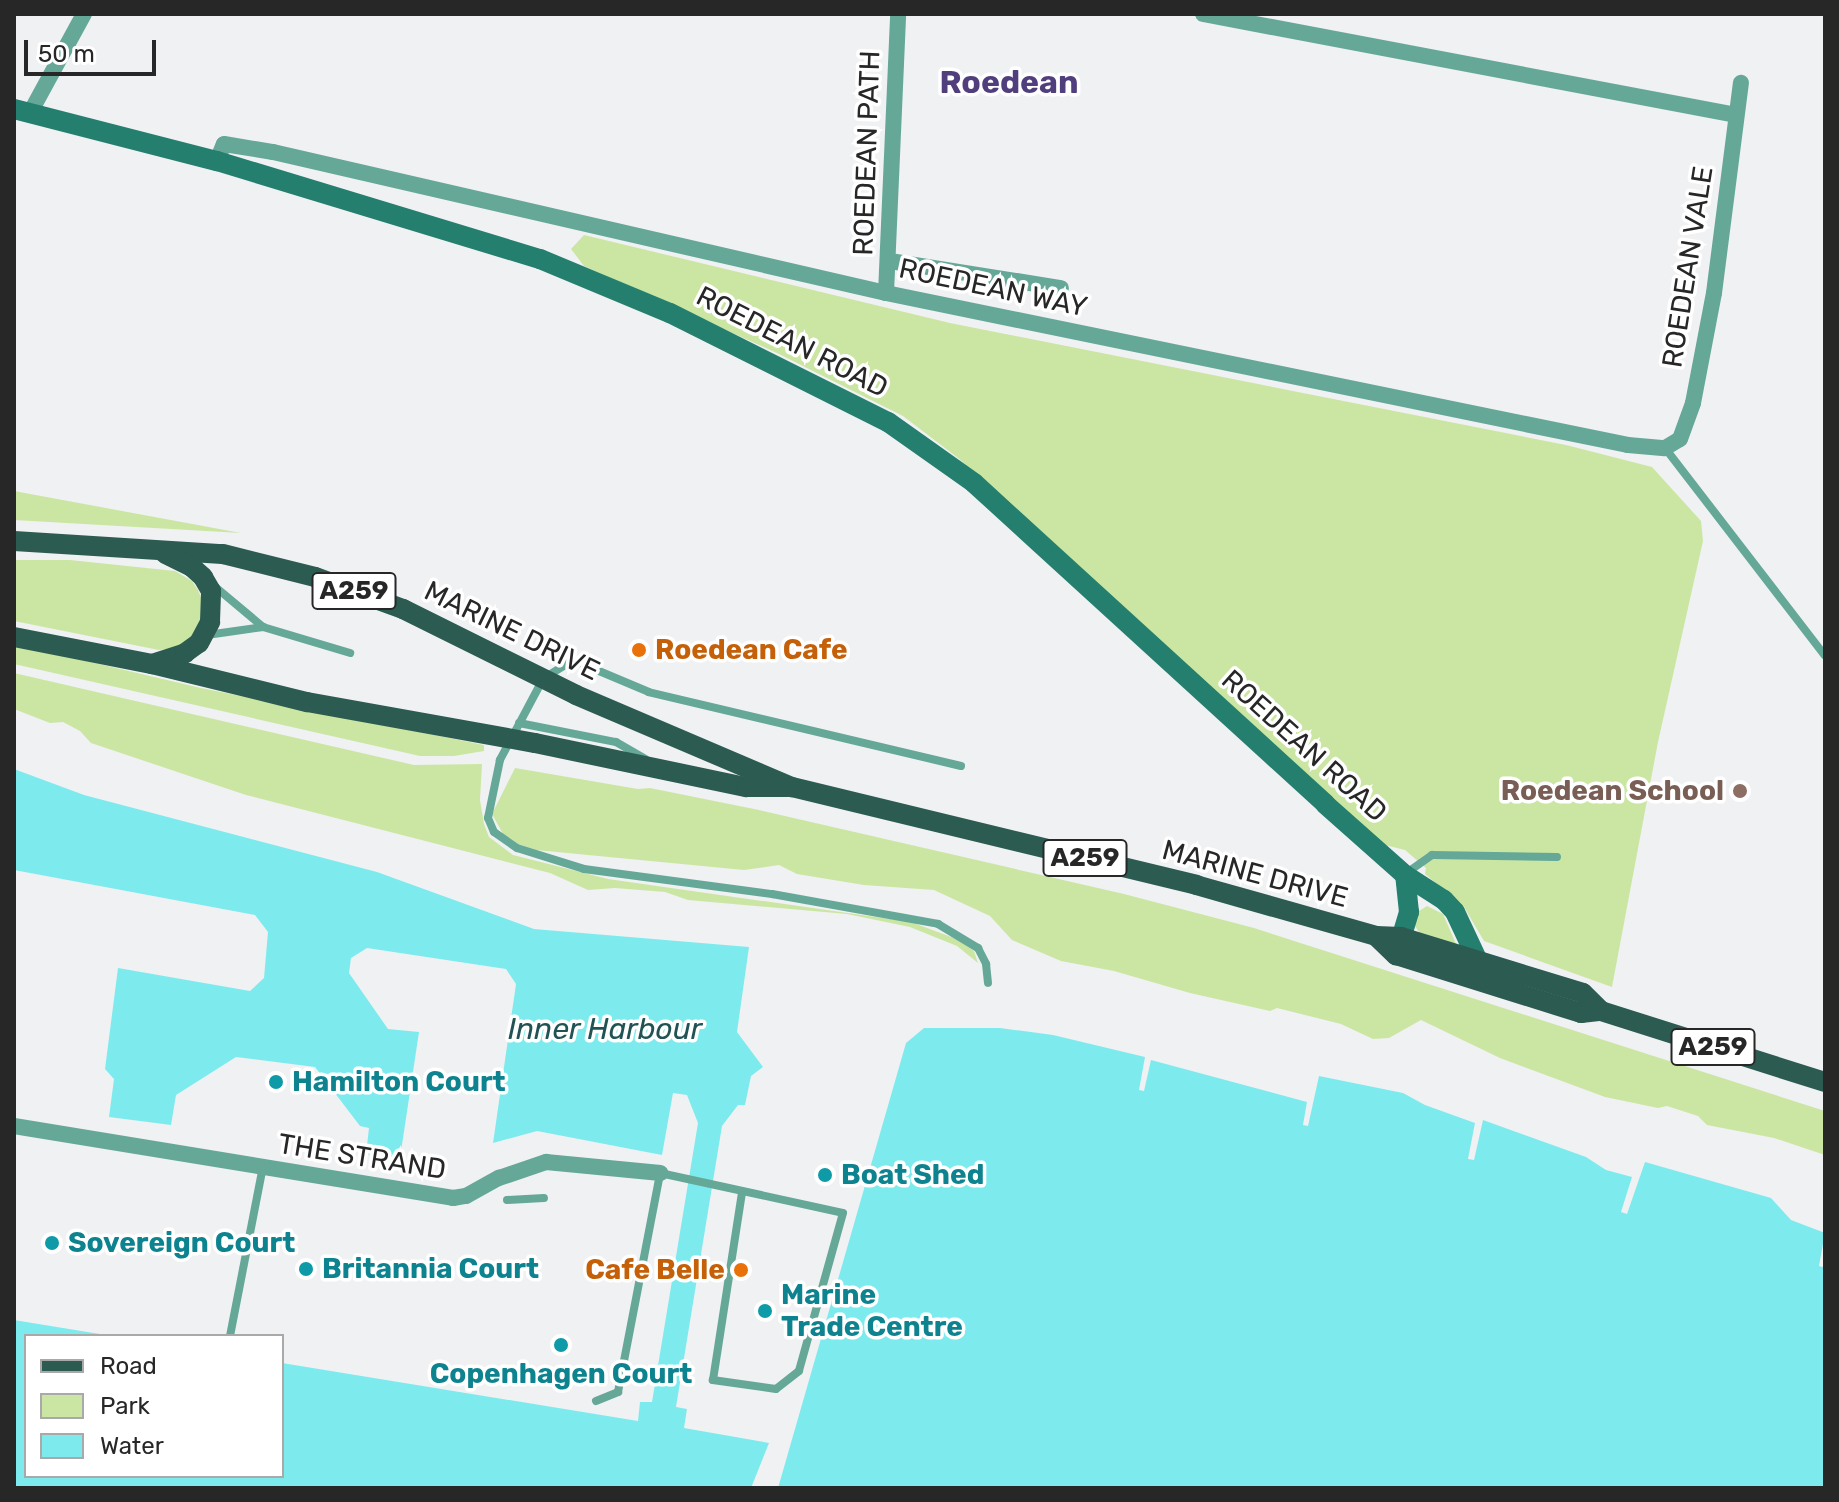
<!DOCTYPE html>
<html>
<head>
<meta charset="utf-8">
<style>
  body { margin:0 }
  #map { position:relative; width:1839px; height:1502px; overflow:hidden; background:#f0f1f3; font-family:Rubik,sans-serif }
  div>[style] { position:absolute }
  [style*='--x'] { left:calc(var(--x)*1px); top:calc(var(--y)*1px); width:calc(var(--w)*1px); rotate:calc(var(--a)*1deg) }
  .green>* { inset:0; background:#cbe6a3 }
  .water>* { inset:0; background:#7debee }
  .lane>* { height:8px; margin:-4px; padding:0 4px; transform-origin:4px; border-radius:4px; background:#65a898 }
  .street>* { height:16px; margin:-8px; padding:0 8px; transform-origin:8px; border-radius:8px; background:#65a898 }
  .secondary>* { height:20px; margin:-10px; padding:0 10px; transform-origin:10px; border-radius:10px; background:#247f6e }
  .primary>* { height:20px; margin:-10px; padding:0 10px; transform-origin:10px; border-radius:10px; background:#2c5b51 }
  .dots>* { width:22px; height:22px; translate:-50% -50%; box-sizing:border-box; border:4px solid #fff; border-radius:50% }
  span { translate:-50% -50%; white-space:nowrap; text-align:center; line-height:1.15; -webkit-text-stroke:7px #fff; paint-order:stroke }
  .shield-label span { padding:2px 6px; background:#fff; border:2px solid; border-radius:6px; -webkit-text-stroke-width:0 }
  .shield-label { font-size:26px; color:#272728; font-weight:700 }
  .street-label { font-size:28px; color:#272728 }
  .food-label { font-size:28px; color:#c56008; font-weight:700 }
  .left { translate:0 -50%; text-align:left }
  .right { translate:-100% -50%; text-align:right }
  .education-label { font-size:28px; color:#785e54; font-weight:700 }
  .culture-label { font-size:28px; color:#0d838f; font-weight:700 }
  .water-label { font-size:30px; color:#225354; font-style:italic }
  .quarter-label { font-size:32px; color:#513f7d; font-weight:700 }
  .frame { position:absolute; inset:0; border:16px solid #272728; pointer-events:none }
  .legend { position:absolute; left:24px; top:1334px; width:260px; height:144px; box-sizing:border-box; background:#fff; border:2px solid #a9a9a9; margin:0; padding:10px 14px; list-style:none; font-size:24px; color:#272728 }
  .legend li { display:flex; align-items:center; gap:16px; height:40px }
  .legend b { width:40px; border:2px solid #a9a9a9 }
  .scale { position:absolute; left:24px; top:40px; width:132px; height:36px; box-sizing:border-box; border:4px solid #272728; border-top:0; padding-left:10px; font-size:24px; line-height:28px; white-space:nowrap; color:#272728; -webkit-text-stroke:6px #fff; paint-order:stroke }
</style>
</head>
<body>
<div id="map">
  <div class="green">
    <div style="clip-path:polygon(584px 235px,950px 323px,1566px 445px,1652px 467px,1701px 521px,1703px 541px,1658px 742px,1612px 987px,1484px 941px,1464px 907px,1425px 874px,1426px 868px,1405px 850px,1385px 845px,1355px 819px,958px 458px,903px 416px,779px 354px,584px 266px,571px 249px)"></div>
    <div style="clip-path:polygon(14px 491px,241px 533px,14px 520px)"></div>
    <div style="clip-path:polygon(14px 560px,70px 560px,175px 571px,192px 581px,198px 590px,203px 602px,202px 621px,193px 637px,177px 648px,159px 650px,14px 621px)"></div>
    <div style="clip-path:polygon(14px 644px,201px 688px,484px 745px,484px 751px,454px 756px,420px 756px,14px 664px)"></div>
    <div style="clip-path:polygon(14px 673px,414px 765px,482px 764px,480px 800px,484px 824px,489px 837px,513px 855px,608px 879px,911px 922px,962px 941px,974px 951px,978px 963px,957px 946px,910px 927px,847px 914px,688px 900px,665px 892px,615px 888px,588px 890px,550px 873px,246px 795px,91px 743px,80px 731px,63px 722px,50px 723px,14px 709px)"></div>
    <div style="clip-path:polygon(515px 768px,638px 789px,650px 788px,759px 810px,1124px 894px,1254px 928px,1825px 1111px,1825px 1155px,1774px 1138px,1707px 1125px,1698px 1116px,1667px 1106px,1658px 1108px,1605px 1097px,1500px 1058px,1421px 1020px,1389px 1038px,1373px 1039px,1341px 1024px,1277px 1008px,1270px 1011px,1190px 993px,1114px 971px,1061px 961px,1012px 940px,990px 916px,934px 890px,864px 885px,797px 874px,779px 865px,744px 870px,536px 850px,515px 843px,503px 834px,492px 814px)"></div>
    <div style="clip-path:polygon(1427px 906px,1443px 914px,1456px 944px,1421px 936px,1414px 924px,1416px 913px)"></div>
  </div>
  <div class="water">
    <div style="clip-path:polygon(14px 769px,84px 795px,377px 872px,534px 929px,749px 947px,737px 1032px,763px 1067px,751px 1076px,745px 1105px,738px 1105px,722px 1126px,676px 1407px,687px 1409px,684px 1428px,769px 1443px,751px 1488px,14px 1488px,14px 1320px,112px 1336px,26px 1336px,26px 1476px,282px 1476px,282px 1363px,638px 1421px,640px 1402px,652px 1402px,698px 1123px,687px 1095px,673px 1093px,662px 1155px,537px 1131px,493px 1143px,516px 984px,506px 969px,367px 948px,351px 958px,349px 973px,388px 1029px,419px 1032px,400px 1158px,366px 1154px,369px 1128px,360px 1126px,315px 1067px,236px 1057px,176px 1095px,171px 1125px,109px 1117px,114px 1079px,105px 1069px,118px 968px,250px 991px,264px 978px,268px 932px,255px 915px,14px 870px)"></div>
    <div style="clip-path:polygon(924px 1028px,1000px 1028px,1053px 1035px,1145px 1057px,1139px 1090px,1144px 1091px,1151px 1060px,1307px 1102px,1303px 1125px,1308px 1126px,1319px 1076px,1403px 1093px,1425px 1105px,1475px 1123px,1468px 1159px,1474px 1160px,1483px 1120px,1586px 1157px,1606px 1170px,1632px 1177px,1621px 1212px,1627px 1214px,1645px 1162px,1771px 1198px,1791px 1220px,1825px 1233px,1819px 1266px,1823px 1267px,1825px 1258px,1825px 1488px,778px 1488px,906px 1043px)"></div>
  </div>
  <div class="lane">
    <div style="--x:1665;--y:448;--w:262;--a:52.4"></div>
    <div style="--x:213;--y:585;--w:65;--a:40"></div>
    <div style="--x:207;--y:635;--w:57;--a:-8.1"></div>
    <div style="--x:263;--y:627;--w:91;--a:16.6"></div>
    <div style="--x:519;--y:723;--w:99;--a:11.1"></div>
    <div style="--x:616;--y:742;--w:34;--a:30"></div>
    <div style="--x:961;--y:766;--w:321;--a:-166.7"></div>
    <div style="--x:649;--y:692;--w:82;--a:-157.2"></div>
    <div style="--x:573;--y:660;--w:36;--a:148"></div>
    <div style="--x:543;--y:679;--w:92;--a:118"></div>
    <div style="--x:500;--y:760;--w:59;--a:101.7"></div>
    <div style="--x:488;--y:818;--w:15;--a:67"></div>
    <div style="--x:494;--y:832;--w:28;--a:35"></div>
    <div style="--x:517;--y:848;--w:70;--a:17.4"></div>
    <div style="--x:584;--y:869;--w:190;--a:7.6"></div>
    <div style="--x:772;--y:894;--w:169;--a:10.2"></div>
    <div style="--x:938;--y:924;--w:47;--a:31"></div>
    <div style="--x:978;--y:948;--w:18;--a:63"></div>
    <div style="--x:986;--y:964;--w:19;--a:84"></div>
    <div style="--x:1405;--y:874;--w:33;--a:-35"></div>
    <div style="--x:1432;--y:855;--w:125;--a:0.9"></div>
    <div style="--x:507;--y:1200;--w:37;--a:-3"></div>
    <div style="--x:230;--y:1336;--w:172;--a:-79"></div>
    <div style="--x:596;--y:1401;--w:24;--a:-22"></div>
    <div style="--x:618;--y:1392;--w:223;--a:-79.1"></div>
    <div style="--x:660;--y:1173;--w:187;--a:12.3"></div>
    <div style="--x:843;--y:1213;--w:164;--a:105.6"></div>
    <div style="--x:799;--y:1371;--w:29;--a:142"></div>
    <div style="--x:776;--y:1389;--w:64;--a:-171.9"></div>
    <div style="--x:713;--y:1380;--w:190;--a:-81.2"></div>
  </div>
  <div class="street">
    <div style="--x:1203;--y:14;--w:542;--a:10.73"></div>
    <div style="--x:30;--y:113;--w:113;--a:-61.4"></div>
    <div style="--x:217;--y:161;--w:18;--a:-68"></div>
    <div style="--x:224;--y:144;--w:50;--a:9.3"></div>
    <div style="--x:273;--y:152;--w:629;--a:12.95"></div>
    <div style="--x:886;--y:293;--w:757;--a:11.58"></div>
    <div style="--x:1628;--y:445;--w:37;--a:5"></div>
    <div style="--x:1665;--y:448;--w:17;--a:-31"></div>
    <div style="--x:1680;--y:439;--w:38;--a:-70"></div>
    <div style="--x:1693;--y:403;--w:112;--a:-79.2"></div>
    <div style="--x:1714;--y:293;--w:212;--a:-82.7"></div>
    <div style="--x:890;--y:261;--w:173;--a:9"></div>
    <div style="--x:886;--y:293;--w:279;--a:-87.5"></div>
    <div style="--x:14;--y:1126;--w:445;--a:9.3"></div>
    <div style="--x:453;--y:1198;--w:13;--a:-9"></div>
    <div style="--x:466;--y:1196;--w:38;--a:-29"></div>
    <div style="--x:499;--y:1178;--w:50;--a:-18.8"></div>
    <div style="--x:546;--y:1162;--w:115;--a:5.5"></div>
  </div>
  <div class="secondary">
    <div style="--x:14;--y:109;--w:210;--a:14.4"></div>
    <div style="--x:217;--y:161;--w:338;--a:16.9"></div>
    <div style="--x:540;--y:259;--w:141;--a:22.6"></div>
    <div style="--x:670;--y:313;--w:244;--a:26.6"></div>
    <div style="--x:888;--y:422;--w:105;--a:35.3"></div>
    <div style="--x:974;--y:483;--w:476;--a:42.4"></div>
    <div style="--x:1325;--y:804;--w:107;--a:41.6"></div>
    <div style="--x:1405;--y:875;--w:46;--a:32.7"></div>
    <div style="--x:1444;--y:900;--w:16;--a:47"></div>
    <div style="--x:1455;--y:912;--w:52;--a:64.9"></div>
    <div style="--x:1397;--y:952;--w:42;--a:-73.3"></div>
    <div style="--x:1409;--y:912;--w:37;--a:-96"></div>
  </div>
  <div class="primary">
    <div style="--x:14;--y:541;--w:209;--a:3.6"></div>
    <div style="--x:223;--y:554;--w:95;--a:14"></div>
    <div style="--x:315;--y:577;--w:94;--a:20"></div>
    <div style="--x:403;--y:609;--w:193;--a:26.4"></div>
    <div style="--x:576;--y:695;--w:235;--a:23.1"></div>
    <div style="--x:792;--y:787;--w:416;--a:13.6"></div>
    <div style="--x:1196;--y:885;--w:187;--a:15.8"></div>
    <div style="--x:1376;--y:936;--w:25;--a:2"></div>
    <div style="--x:1401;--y:937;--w:190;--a:17.1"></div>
    <div style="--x:1583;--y:993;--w:25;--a:45"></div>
    <div style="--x:14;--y:637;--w:141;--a:11.1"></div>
    <div style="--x:152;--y:664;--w:160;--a:13.8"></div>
    <div style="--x:307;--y:702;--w:232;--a:10.2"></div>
    <div style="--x:535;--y:743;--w:216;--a:11.8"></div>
    <div style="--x:746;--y:787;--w:42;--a:0"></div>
    <div style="--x:152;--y:664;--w:35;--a:-18"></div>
    <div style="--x:185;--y:653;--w:17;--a:-36"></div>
    <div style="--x:199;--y:643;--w:24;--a:-62"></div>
    <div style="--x:210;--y:622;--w:31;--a:-88"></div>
    <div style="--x:211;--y:591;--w:16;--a:-120"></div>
    <div style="--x:203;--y:577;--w:15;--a:-138"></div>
    <div style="--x:192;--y:567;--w:30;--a:-154"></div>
    <div style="--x:1376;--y:936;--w:28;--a:44"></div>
    <div style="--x:1396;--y:955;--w:194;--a:17.4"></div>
    <div style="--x:1581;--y:1013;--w:20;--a:-6"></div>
    <div style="--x:1601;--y:1011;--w:235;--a:17.6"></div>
  </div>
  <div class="dots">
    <div style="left:639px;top:650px;background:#e8710a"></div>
    <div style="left:1740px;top:791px;background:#8d6e63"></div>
    <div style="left:276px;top:1082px;background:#0f9aa8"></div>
    <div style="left:825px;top:1175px;background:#0f9aa8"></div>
    <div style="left:52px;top:1243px;background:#0f9aa8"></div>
    <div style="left:306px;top:1269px;background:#0f9aa8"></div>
    <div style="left:741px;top:1270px;background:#e8710a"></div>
    <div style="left:765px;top:1311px;background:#0f9aa8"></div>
    <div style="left:561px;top:1345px;background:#0f9aa8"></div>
  </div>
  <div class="shield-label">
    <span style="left:354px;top:591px">A259</span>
    <span style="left:1085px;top:858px">A259</span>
    <span style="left:1713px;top:1047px">A259</span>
  </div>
  <div class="street-label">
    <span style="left:867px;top:153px;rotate:-88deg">ROEDEAN PATH</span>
    <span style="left:1688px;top:267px;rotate:-81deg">ROEDEAN VALE</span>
    <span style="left:993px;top:288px;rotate:12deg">ROEDEAN WAY</span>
    <span style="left:792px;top:342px;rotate:27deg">ROEDEAN ROAD</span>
    <span style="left:512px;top:631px;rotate:26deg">MARINE DRIVE</span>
    <span style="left:1304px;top:746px;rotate:42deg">ROEDEAN ROAD</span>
    <span style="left:1255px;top:874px;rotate:15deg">MARINE DRIVE</span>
    <span style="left:362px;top:1157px;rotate:9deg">THE STRAND</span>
  </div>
  <div class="food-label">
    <span class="left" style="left:655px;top:650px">Roedean Cafe</span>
    <span class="right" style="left:725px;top:1270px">Cafe Belle</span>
  </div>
  <div class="education-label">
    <span class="right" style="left:1724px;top:791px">Roedean School</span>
  </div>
  <div class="culture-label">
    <span class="left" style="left:292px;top:1082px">Hamilton Court</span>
    <span class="left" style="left:841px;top:1175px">Boat Shed</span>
    <span class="left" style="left:68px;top:1243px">Sovereign Court</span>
    <span class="left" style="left:322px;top:1269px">Britannia Court</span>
    <span class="left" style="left:781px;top:1311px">Marine<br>Trade Centre</span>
    <span style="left:561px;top:1374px">Copenhagen Court</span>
  </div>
  <div class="water-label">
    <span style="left:605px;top:1029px">Inner Harbour</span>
  </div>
  <div class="quarter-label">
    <span style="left:1009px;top:82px">Roedean</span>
  </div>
  <div class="frame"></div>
  <ul class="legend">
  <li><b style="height:10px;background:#2c5b51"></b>Road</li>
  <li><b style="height:22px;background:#cbe6a3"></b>Park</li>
  <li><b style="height:22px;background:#7debee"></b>Water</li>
  </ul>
  <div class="scale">50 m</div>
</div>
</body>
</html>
